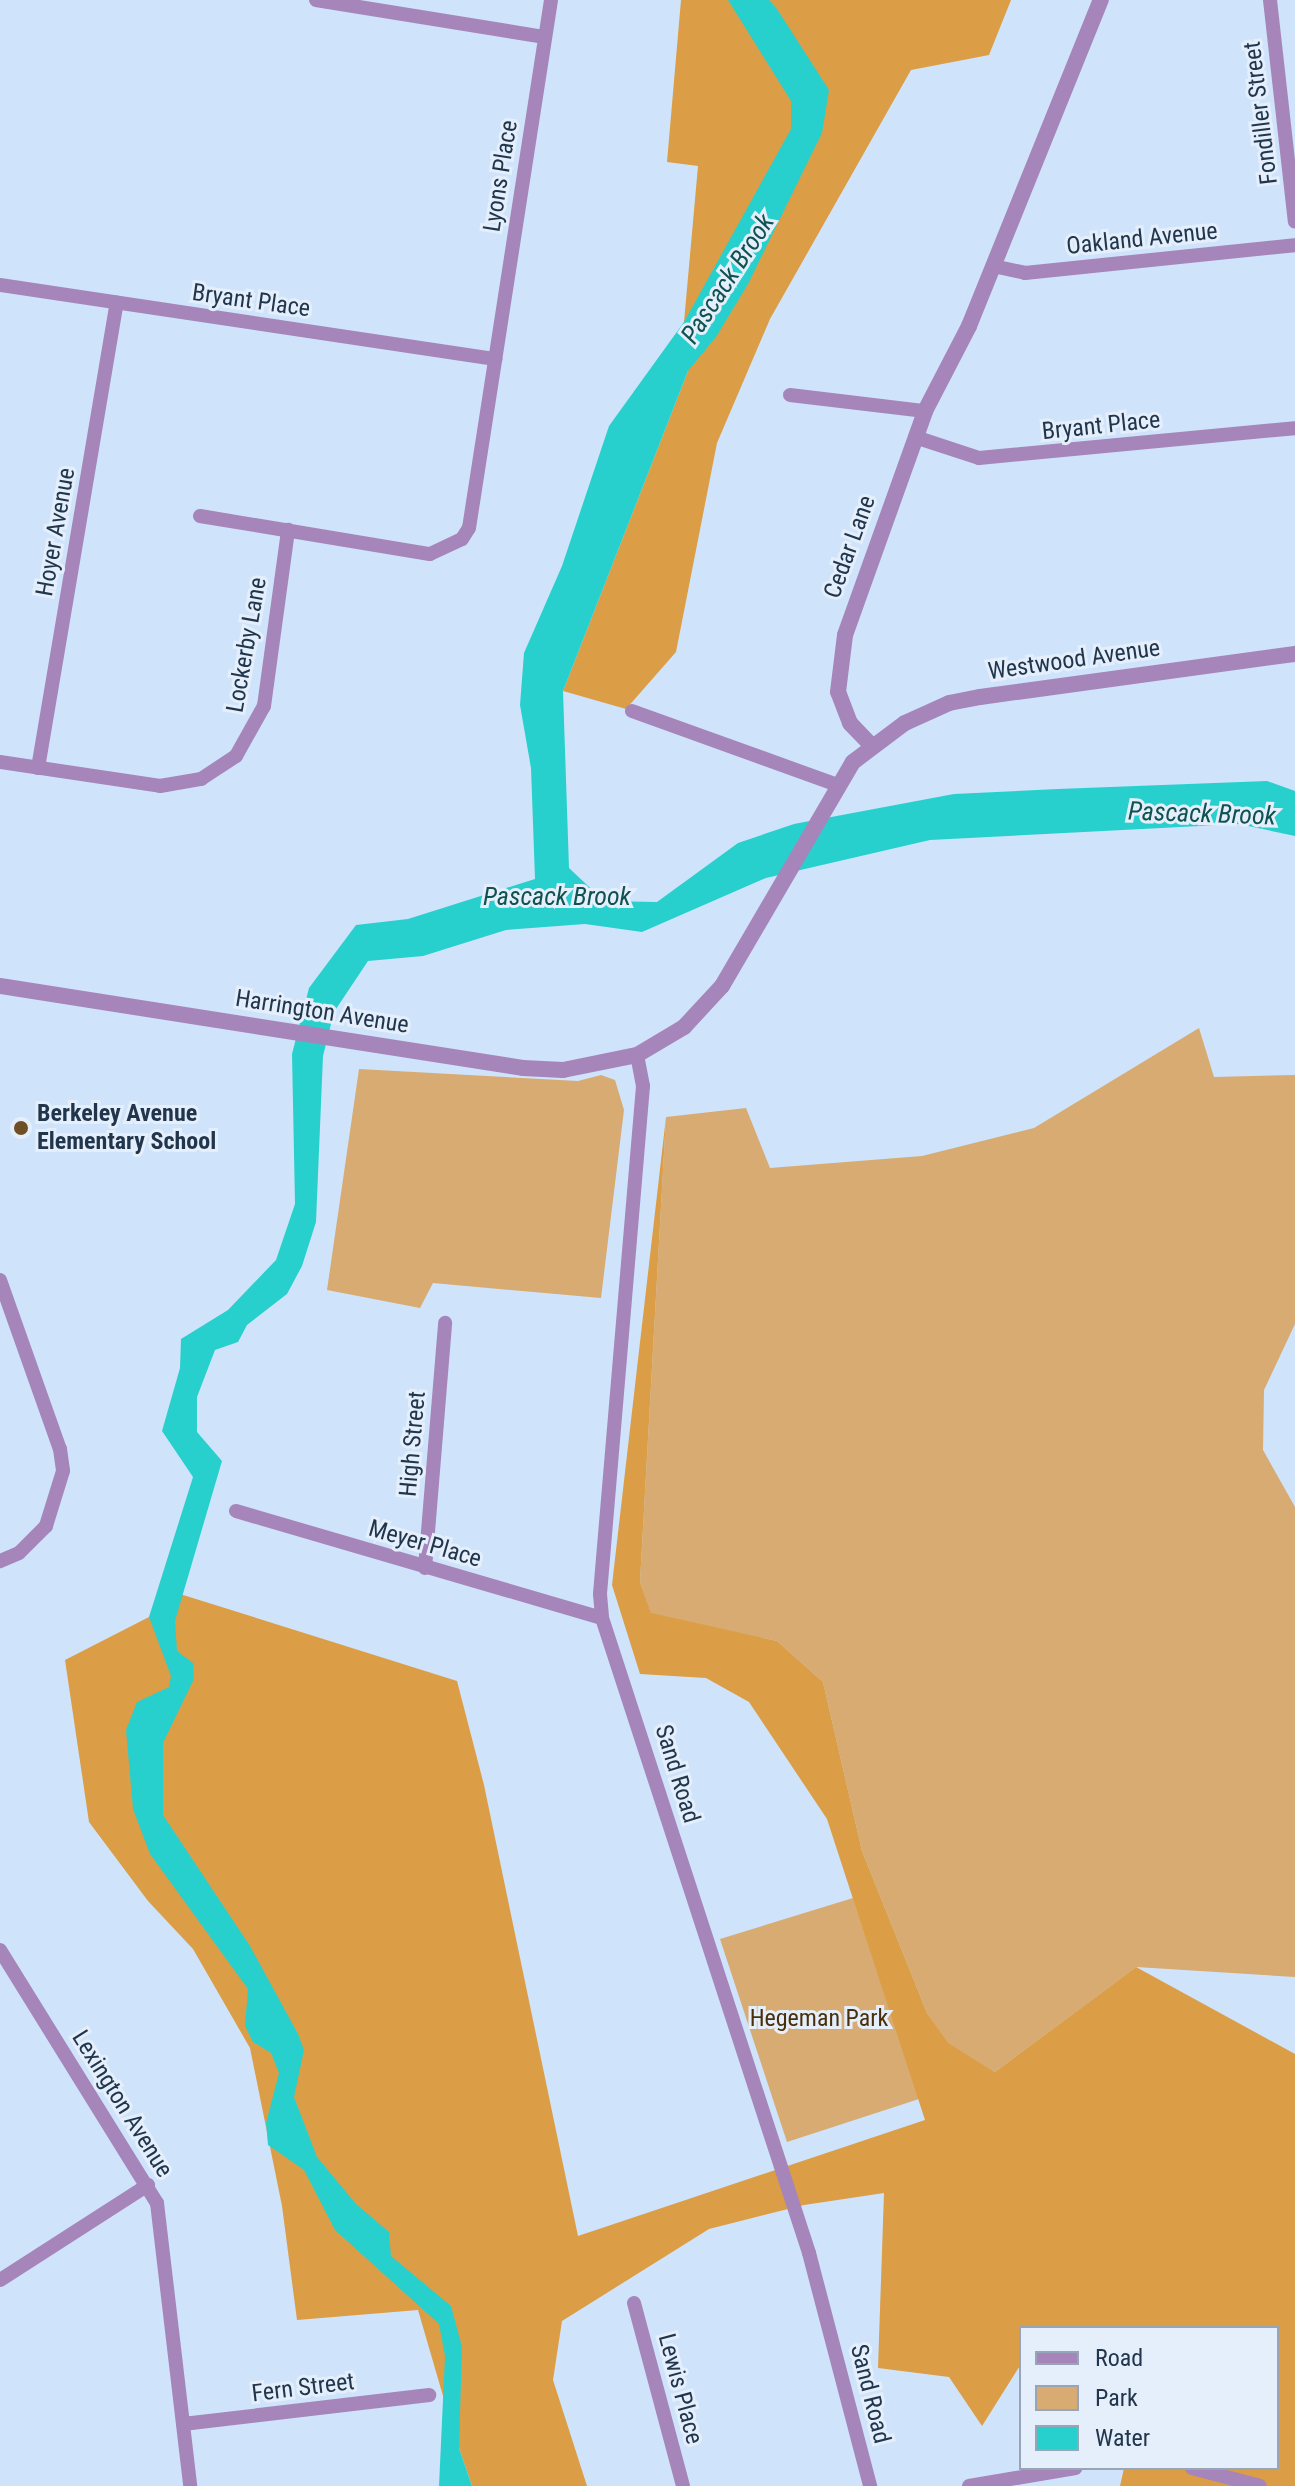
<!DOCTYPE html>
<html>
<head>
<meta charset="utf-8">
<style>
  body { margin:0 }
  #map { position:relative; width:1295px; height:2486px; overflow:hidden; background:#cfe3fb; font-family:"Roboto Condensed",sans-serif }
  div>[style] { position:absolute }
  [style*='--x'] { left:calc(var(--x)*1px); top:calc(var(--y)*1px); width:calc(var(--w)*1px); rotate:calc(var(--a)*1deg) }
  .green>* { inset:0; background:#d7ab72 }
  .forest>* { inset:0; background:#db9d45 }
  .water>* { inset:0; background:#28d0cd }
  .minor>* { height:14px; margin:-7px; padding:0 7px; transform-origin:7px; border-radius:7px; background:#a685ba }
  .tertiary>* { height:16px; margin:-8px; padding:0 8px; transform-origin:8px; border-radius:8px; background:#a685ba }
  .dots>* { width:22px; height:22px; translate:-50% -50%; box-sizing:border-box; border:4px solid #e5effc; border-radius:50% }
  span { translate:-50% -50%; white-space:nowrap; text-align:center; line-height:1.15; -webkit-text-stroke:6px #e5effc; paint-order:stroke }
  .street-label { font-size:24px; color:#21364d }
  .poi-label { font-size:24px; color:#21364d; font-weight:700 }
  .left { translate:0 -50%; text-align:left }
  .park-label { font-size:24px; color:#49300a }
  .water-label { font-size:26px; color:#0f5250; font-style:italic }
  .legend { position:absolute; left:1019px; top:2326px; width:260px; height:144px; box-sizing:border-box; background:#e5effc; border:2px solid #97a5b6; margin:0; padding:10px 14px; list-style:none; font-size:24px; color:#21364d }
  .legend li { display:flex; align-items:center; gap:16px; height:40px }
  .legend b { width:40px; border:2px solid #97a5b6 }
</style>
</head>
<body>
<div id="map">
  <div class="green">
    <div style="clip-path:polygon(1199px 1028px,1214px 1077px,1295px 1075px,1295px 1324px,1264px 1390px,1263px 1450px,1295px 1507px,1295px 1977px,1136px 1967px,995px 2072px,947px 2043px,927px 2013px,862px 1851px,823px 1682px,777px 1641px,651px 1614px,640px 1582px,666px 1117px,746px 1108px,770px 1168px,922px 1156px,1034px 1128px)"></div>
    <div style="clip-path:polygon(359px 1069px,578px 1081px,601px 1075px,615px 1080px,624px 1110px,601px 1298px,433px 1283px,420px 1308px,327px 1290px)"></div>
    <div style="clip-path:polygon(853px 1898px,919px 2099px,787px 2142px,720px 1939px)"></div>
  </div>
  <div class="forest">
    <div style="clip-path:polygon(681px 0,1011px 0,989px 55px,911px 70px,770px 319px,717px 443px,676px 652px,626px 709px,563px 691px,688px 371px,684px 322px,698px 166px,667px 162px)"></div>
    <div style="clip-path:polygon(666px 1117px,640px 1582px,651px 1613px,777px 1641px,823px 1682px,862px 1851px,927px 2013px,948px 2043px,995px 2072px,1136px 1967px,1295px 2054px,1295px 2486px,1120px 2486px,1124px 2468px,1277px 2468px,1277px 2328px,1021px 2328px,1021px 2364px,982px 2426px,949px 2377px,878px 2368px,884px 2193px,804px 2205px,709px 2229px,562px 2321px,553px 2380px,587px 2486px,472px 2486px,459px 2448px,458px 2397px,448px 2413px,418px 2310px,297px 2320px,282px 2206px,250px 2048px,193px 1949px,148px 1901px,89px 1822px,65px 1660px,149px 1617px,180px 1594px,457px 1681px,484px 1785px,578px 2236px,925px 2120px,827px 1819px,749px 1702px,706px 1678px,640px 1674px,612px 1585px)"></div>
  </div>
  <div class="water">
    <div style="clip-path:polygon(728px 0,769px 0,777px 9px,829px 90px,822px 133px,748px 284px,716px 337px,688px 371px,563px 691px,569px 868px,604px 901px,657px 902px,738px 843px,794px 824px,954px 794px,1058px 789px,1267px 781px,1295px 791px,1295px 836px,1239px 824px,930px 840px,766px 878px,642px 932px,585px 924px,506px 930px,423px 956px,368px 961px,334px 1012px,323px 1056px,316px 1222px,302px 1266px,287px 1294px,247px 1325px,238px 1342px,215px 1350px,197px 1397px,197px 1432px,222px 1461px,175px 1621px,177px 1651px,193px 1663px,194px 1679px,163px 1743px,163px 1815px,250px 1946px,298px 2034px,304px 2050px,294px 2097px,317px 2157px,356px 2204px,389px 2232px,391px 2256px,451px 2306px,462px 2347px,459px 2448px,472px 2486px,439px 2486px,445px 2356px,439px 2324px,335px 2230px,304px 2170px,268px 2145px,266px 2123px,279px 2073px,271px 2053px,253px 2042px,245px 2026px,248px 1989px,150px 1854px,133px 1809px,126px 1730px,137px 1702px,169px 1687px,171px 1676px,149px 1617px,193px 1477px,162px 1431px,180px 1368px,181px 1339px,228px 1310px,276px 1260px,295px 1204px,292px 1054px,309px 988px,356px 925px,408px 919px,535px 879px,531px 768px,520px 705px,524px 653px,562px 566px,609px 426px,684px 322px,791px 129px,791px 101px)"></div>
  </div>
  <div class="minor">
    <div style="--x:316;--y:0;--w:232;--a:9.2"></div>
    <div style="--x:1270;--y:0;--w:223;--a:83.6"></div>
    <div style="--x:993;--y:266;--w:33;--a:12"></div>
    <div style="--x:1025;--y:273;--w:271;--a:-5.9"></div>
    <div style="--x:0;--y:285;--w:501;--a:8.5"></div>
    <div style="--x:790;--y:395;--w:136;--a:6.8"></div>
    <div style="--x:915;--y:437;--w:67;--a:18.2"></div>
    <div style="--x:979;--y:458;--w:317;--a:-5.4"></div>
    <div style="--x:200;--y:516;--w:233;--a:9.4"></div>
    <div style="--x:430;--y:554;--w:35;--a:-25"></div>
    <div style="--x:462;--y:539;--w:13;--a:-58"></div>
    <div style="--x:469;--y:528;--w:534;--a:-81.17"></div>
    <div style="--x:632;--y:711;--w:218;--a:19.8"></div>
    <div style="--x:0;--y:762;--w:162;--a:8.5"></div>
    <div style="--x:160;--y:786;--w:42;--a:-9.7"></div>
    <div style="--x:201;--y:779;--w:42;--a:-33.3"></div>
    <div style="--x:236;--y:756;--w:57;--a:-60.8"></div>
    <div style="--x:264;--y:706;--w:178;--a:-82.2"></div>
    <div style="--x:38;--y:768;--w:472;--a:-80.4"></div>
    <div style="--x:637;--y:1055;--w:32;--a:79"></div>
    <div style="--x:643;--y:1086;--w:510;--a:94.84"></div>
    <div style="--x:600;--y:1594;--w:24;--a:85"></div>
    <div style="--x:602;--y:1618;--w:668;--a:71.94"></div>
    <div style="--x:809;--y:2253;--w:241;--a:75.3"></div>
    <div style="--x:0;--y:1280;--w:179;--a:70.5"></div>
    <div style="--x:60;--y:1449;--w:22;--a:82"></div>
    <div style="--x:63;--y:1471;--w:58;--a:107.2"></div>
    <div style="--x:46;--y:1526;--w:38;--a:135"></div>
    <div style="--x:19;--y:1553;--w:21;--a:157"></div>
    <div style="--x:236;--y:1511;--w:381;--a:16.3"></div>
    <div style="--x:425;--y:1568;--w:246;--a:-85.3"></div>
    <div style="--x:0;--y:1950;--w:298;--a:58.2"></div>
    <div style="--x:157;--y:2203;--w:285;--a:83.3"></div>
    <div style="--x:0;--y:2280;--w:176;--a:-32.7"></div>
    <div style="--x:634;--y:2303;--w:189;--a:75"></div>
    <div style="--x:183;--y:2424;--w:248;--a:-6.7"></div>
    <div style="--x:1192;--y:2468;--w:70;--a:14.8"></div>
    <div style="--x:969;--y:2486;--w:108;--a:-9.6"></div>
  </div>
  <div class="tertiary">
    <div style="--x:871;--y:745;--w:30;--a:-134"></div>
    <div style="--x:850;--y:723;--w:33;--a:-111"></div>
    <div style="--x:838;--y:692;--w:57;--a:-83"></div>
    <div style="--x:845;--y:635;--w:238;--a:-70.3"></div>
    <div style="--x:925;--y:411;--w:96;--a:-62.6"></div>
    <div style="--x:969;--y:326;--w:352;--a:-68"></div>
    <div style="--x:0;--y:986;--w:529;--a:8.91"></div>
    <div style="--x:523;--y:1068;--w:40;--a:2.9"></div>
    <div style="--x:563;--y:1070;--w:76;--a:-11.5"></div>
    <div style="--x:637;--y:1055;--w:55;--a:-30.8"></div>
    <div style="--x:684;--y:1027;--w:56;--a:-47.2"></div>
    <div style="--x:722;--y:986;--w:259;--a:-59.7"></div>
    <div style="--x:853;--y:762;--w:65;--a:-36.9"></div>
    <div style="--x:905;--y:723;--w:48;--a:-24.4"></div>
    <div style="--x:949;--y:703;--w:32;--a:-11"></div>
    <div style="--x:980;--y:697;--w:318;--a:-7.8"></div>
  </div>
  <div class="dots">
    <div style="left:21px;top:1128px;background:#6f5026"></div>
  </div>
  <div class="street-label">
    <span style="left:1261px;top:113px;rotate:-97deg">Fondiller Street</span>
    <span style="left:501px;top:176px;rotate:-81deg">Lyons Place</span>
    <span style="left:1142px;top:239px;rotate:-6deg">Oakland Avenue</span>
    <span style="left:251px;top:301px;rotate:8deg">Bryant Place</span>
    <span style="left:1101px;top:426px;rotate:-6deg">Bryant Place</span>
    <span style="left:56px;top:532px;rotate:-80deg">Hoyer Avenue</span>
    <span style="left:850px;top:547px;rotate:-70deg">Cedar Lane</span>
    <span style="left:247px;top:645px;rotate:-80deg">Lockerby Lane</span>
    <span style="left:1074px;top:660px;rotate:-8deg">Westwood Avenue</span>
    <span style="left:322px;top:1012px;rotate:9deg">Harrington Avenue</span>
    <span style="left:413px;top:1444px;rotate:-85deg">High Street</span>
    <span style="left:425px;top:1544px;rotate:16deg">Meyer Place</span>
    <span style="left:677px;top:1774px;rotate:73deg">Sand Road</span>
    <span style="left:122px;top:2104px;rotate:58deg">Lexington Avenue</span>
    <span style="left:303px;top:2388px;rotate:-7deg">Fern Street</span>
    <span style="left:680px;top:2389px;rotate:75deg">Lewis Place</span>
    <span style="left:870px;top:2394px;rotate:76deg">Sand Road</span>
  </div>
  <div class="poi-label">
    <span class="left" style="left:37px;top:1128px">Berkeley Avenue<br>Elementary School</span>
  </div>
  <div class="park-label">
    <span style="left:819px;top:2019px">Hegeman Park</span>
  </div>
  <div class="water-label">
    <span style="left:728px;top:279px;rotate:-57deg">Pascack Brook</span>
    <span style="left:1202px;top:814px;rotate:2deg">Pascack Brook</span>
    <span style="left:557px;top:897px">Pascack Brook</span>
  </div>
  <ul class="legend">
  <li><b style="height:10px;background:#a685ba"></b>Road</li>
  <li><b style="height:22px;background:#d7ab72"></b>Park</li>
  <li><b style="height:22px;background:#28d0cd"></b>Water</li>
  </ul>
</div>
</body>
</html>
